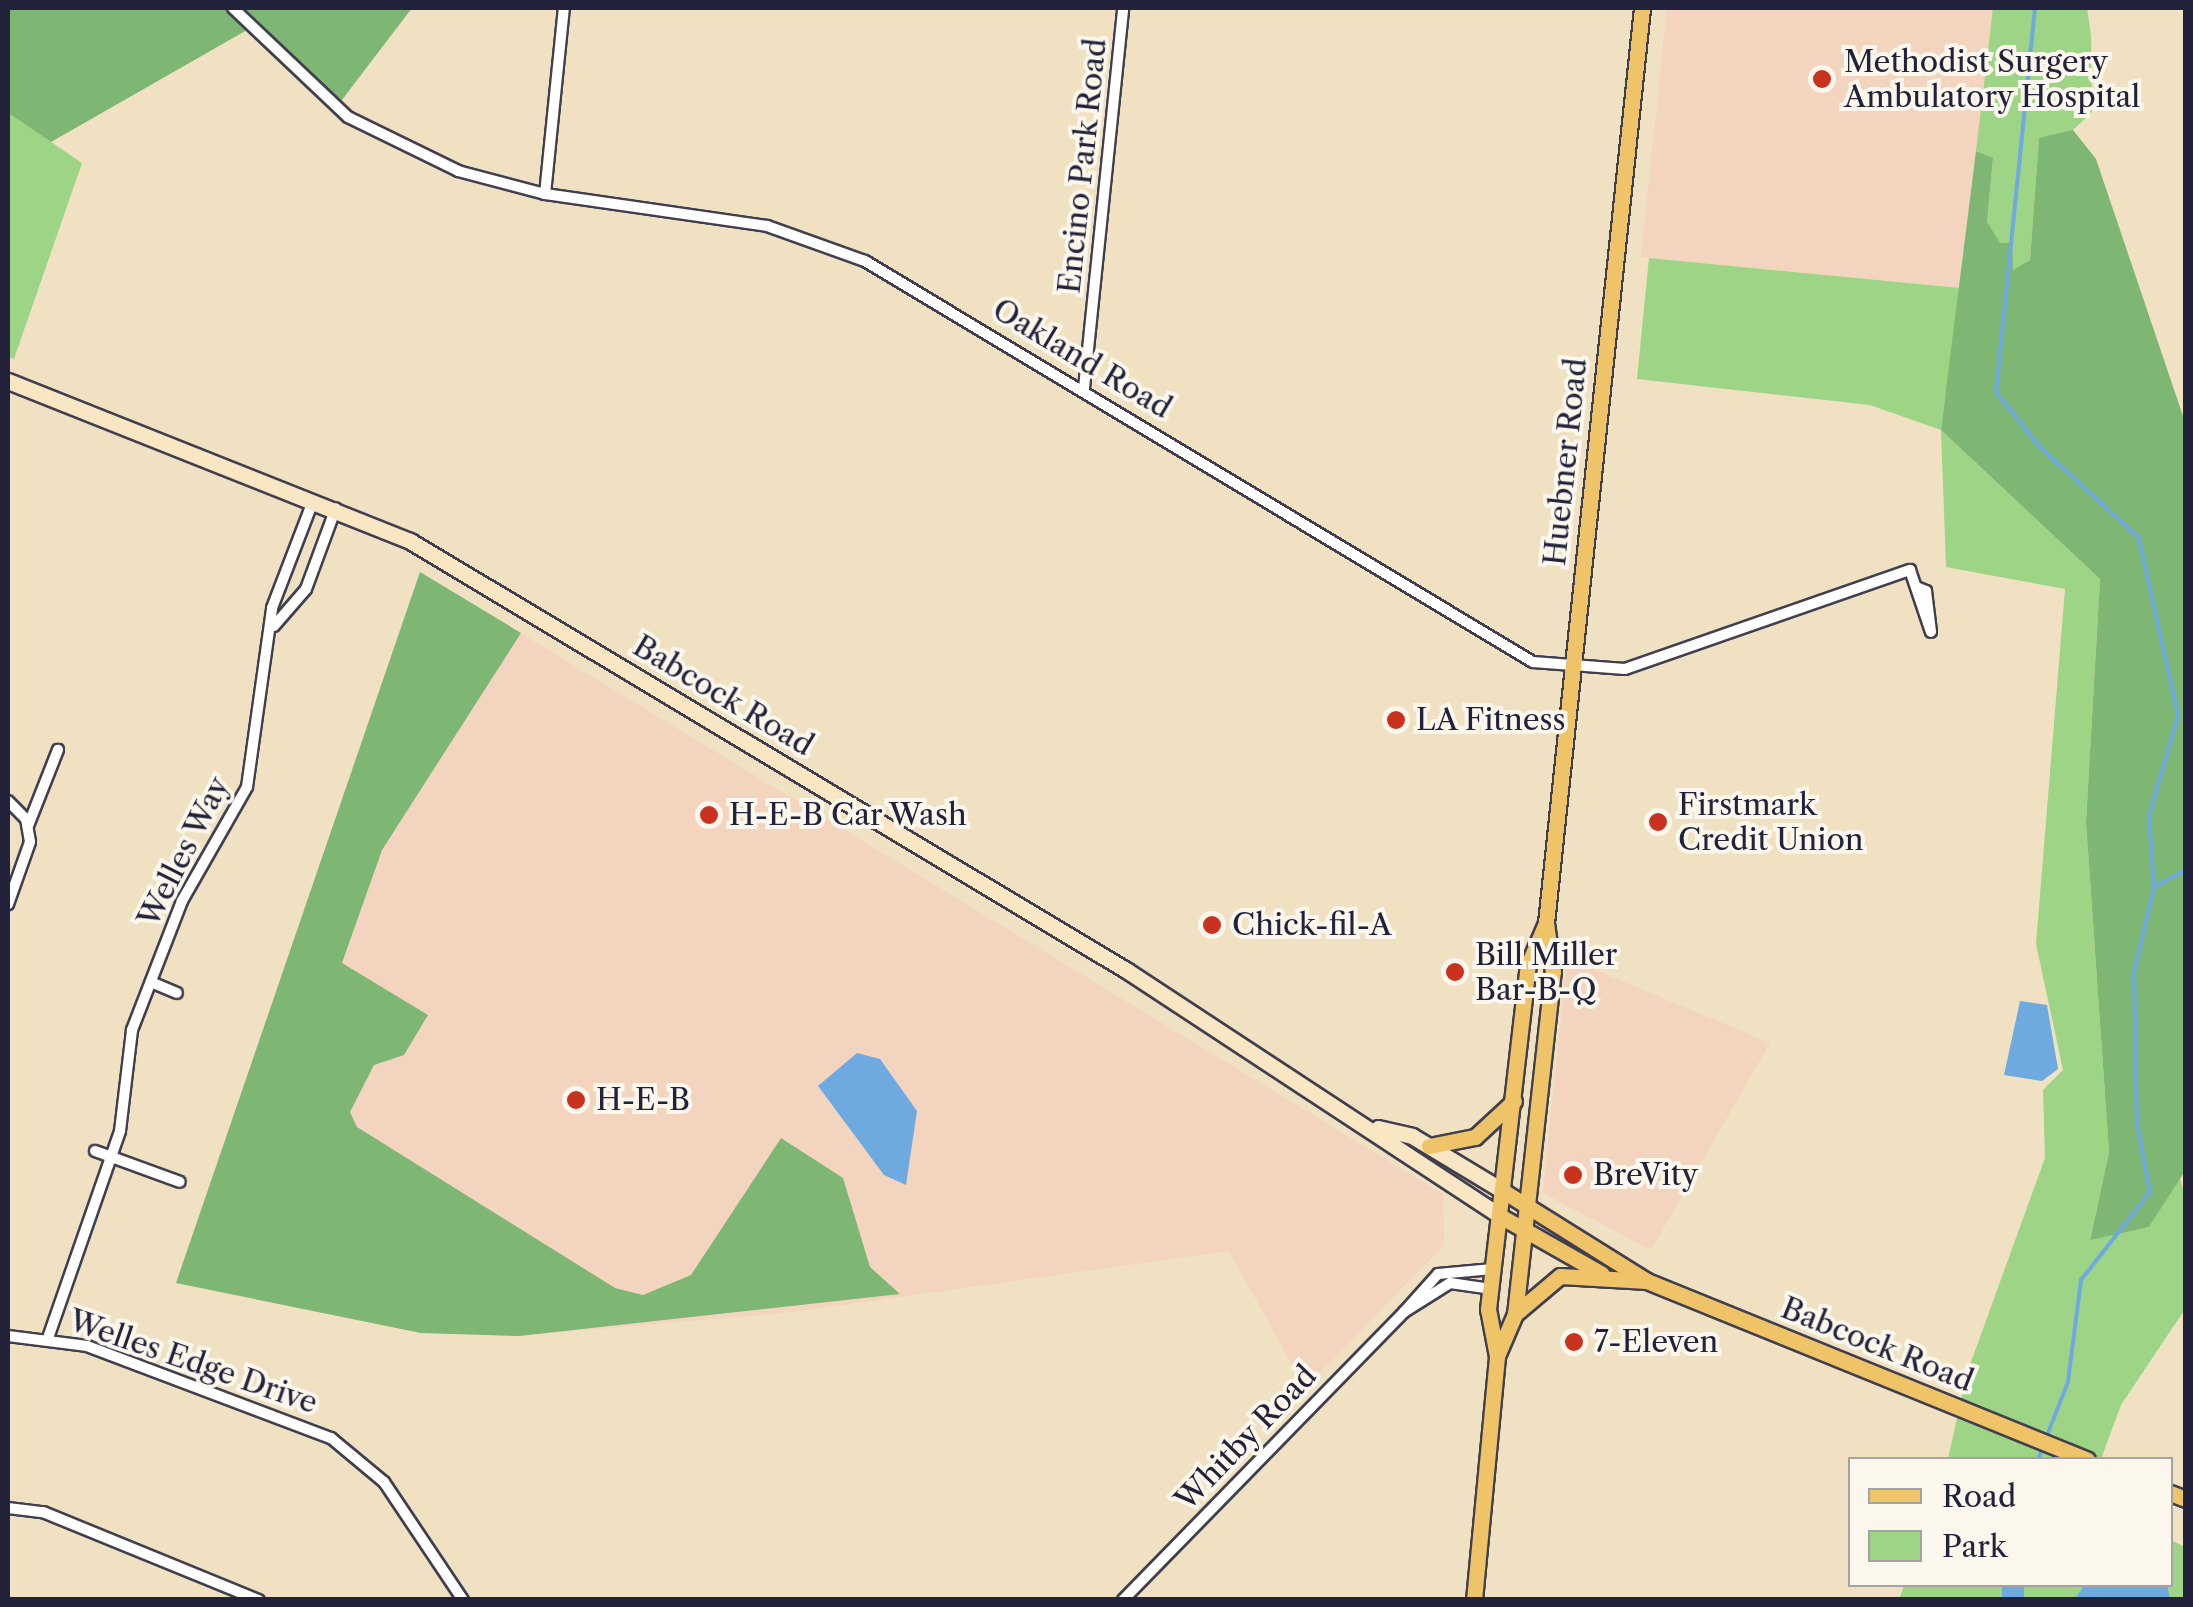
<!DOCTYPE html>
<html>
<head>
<meta charset="utf-8">
<style>
  body { margin:0 }
  #map { position:relative; width:2193px; height:1607px; overflow:hidden; background:#efe1c2; font-family:"Libre Caslon Text",serif }
  div>[style] { position:absolute }
  [style*='--x'] { left:calc(var(--x)*1px); top:calc(var(--y)*1px); width:calc(var(--w)*1px); rotate:calc(var(--a)*1deg) }
  .built>* { inset:0; background:#f3d4bf }
  .green>* { inset:0; background:#9dd486 }
  .forest>* { inset:0; background:#7eb673 }
  .water>* { inset:0; background:#6eaadf }
  .stream>* { height:4px; margin:-2px; padding:0 2px; transform-origin:2px; border-radius:2px; background:#6eaadf }
  .river>* { height:22px; margin:-11px; padding:0 11px; transform-origin:11px; border-radius:11px; background:#6eaadf }
  .roads { filter:drop-shadow(2px 0 #413f4f) drop-shadow(-2px 0 #413f4f) drop-shadow(0 2px #413f4f) drop-shadow(0 -2px #413f4f) }
  .minor>* { height:10px; margin:-5px; padding:0 5px; transform-origin:5px; border-radius:5px; background:#fff }
  .secondary>* { height:15px; margin:-7.5px; padding:0 7.5px; transform-origin:7.5px; border-radius:7.5px; background:#f9e7c3 }
  .primary>* { height:15px; margin:-7.5px; padding:0 7.5px; transform-origin:7.5px; border-radius:7.5px; background:#efc469 }
  .dots>* { width:28px; height:28px; translate:-50% -50%; box-sizing:border-box; border:5px solid #fbf7ec; border-radius:50% }
  span { translate:-50% -50%; white-space:nowrap; text-align:center; line-height:1.15; -webkit-text-stroke:8px #fbf7ec; paint-order:stroke }
  .poi-label { font-size:30px; color:#22223b }
  .left { translate:0 -50%; text-align:left }
  .street-label { font-size:30px; color:#22223b }
  .frame { position:absolute; inset:0; border:10px solid #22223b; pointer-events:none }
  .legend { position:absolute; left:1848px; top:1457px; width:325px; height:130px; box-sizing:border-box; background:#fbf7ec; border:2px solid #a4a2a5; margin:0; padding:12px 18px; list-style:none; font-size:30px; color:#22223b }
  .legend li { display:flex; align-items:center; gap:20px; height:50px }
  .legend b { width:50px; border:2px solid #a4a2a5 }
</style>
</head>
<body>
<div id="map">
  <div class="built">
    <div style="clip-path:polygon(1667px 8px,1993px 8px,1960px 288px,1641px 257px)"></div>
    <div style="clip-path:polygon(420px 572px,1443px 1194px,1444px 1245px,1305px 1388px,1229px 1251px,785px 1313px,519px 1336px,421px 1333px,176px 1283px)"></div>
    <div style="clip-path:polygon(1567px 958px,1770px 1043px,1651px 1250px,1543px 1193px)"></div>
  </div>
  <div class="green">
    <div style="clip-path:polygon(1993px 8px,2087px 8px,2091px 36px,2092px 112px,2073px 130px,2039px 139px,2030px 260px,2012px 271px,1987px 222px,1993px 158px,1976px 151px)"></div>
    <div style="clip-path:polygon(8px 113px,82px 163px,14px 359px,8px 357px)"></div>
    <div style="clip-path:polygon(1649px 258px,1960px 288px,1941px 430px,2100px 579px,2086px 822px,2109px 1152px,2090px 1239px,2149px 1227px,2180px 1178px,2186px 1200px,2185px 1309px,2121px 1405px,2101px 1459px,1948px 1459px,1967px 1373px,2045px 1158px,2043px 1090px,2063px 1070px,2036px 944px,2065px 589px,1946px 567px,1941px 430px,1870px 405px,1637px 379px)"></div>
    <div style="clip-path:polygon(2171px 1540px,2185px 1547px,2185px 1599px,1899px 1600px,1904px 1585px,2170px 1584px)"></div>
  </div>
  <div class="forest">
    <div style="clip-path:polygon(8px 8px,412px 8px,338px 105px,254px 26px,51px 142px,8px 113px)"></div>
    <div style="clip-path:polygon(2073px 130px,2096px 159px,2186px 425px,2185px 1171px,2149px 1227px,2090px 1240px,2109px 1152px,2086px 822px,2100px 579px,1941px 430px,1976px 151px,1993px 158px,1987px 222px,2000px 243px,2012px 243px,2013px 270px,2030px 260px,2039px 138px)"></div>
    <div style="clip-path:polygon(420px 572px,521px 633px,382px 850px,342px 963px,428px 1015px,404px 1055px,374px 1065px,350px 1112px,357px 1127px,615px 1288px,643px 1295px,691px 1275px,781px 1138px,843px 1178px,870px 1267px,900px 1294px,519px 1336px,421px 1333px,176px 1283px)"></div>
  </div>
  <div class="water">
    <div style="clip-path:polygon(2020px 1001px,2047px 1005px,2058px 1069px,2042px 1081px,2004px 1075px)"></div>
    <div style="clip-path:polygon(857px 1053px,880px 1059px,917px 1111px,906px 1185px,884px 1175px,818px 1086px)"></div>
    <div style="clip-path:polygon(2085px 1584px,2167px 1585px,2170px 1599px,2075px 1599px)"></div>
  </div>
  <div class="stream">
    <div style="--x:2035;--y:8;--w:386;--a:95.8"></div>
    <div style="--x:1996;--y:392;--w:69;--a:51.5"></div>
    <div style="--x:2039;--y:446;--w:136;--a:42.6"></div>
    <div style="--x:2139;--y:538;--w:182;--a:77.6"></div>
    <div style="--x:2178;--y:716;--w:104;--a:106.2"></div>
    <div style="--x:2149;--y:816;--w:71;--a:86"></div>
    <div style="--x:2154;--y:887;--w:87;--a:103.2"></div>
    <div style="--x:2134;--y:972;--w:152;--a:88.9"></div>
    <div style="--x:2137;--y:1124;--w:69;--a:79.2"></div>
    <div style="--x:2150;--y:1192;--w:112;--a:128.1"></div>
    <div style="--x:2081;--y:1280;--w:103;--a:97.3"></div>
    <div style="--x:2068;--y:1382;--w:60;--a:111.4"></div>
    <div style="--x:2154;--y:887;--w:36;--a:-28"></div>
    <div style="--x:2038;--y:1460;--w:14;--a:-69"></div>
  </div>
  <div class="river">
    <div style="--x:2013;--y:1600;--w:16;--a:-90"></div>
  </div>
  <div class="roads">
    <div class="minor">
      <div style="--x:233;--y:8;--w:158;--a:43.5"></div>
      <div style="--x:348;--y:117;--w:123;--a:26.1"></div>
      <div style="--x:458;--y:171;--w:90;--a:14.8"></div>
      <div style="--x:545;--y:194;--w:224;--a:8.2"></div>
      <div style="--x:767;--y:226;--w:104;--a:19.7"></div>
      <div style="--x:865;--y:261;--w:779;--a:30.98"></div>
      <div style="--x:1533;--y:662;--w:92;--a:4.4"></div>
      <div style="--x:1625;--y:669;--w:302;--a:-19.2"></div>
      <div style="--x:1910;--y:570;--w:65;--a:71.3"></div>
      <div style="--x:545;--y:194;--w:187;--a:-84.2"></div>
      <div style="--x:1084;--y:388;--w:382;--a:-84.1"></div>
      <div style="--x:1916;--y:587;--w:11;--a:22"></div>
      <div style="--x:1926;--y:591;--w:41;--a:83"></div>
      <div style="--x:274;--y:626;--w:49;--a:-49.1"></div>
      <div style="--x:306;--y:589;--w:86;--a:-69.7"></div>
      <div style="--x:8;--y:801;--w:25;--a:45"></div>
      <div style="--x:26;--y:819;--w:23;--a:80"></div>
      <div style="--x:30;--y:842;--w:66;--a:109.5"></div>
      <div style="--x:28;--y:826;--w:82;--a:-68.5"></div>
      <div style="--x:151;--y:982;--w:28;--a:23"></div>
      <div style="--x:95;--y:1151;--w:90;--a:20"></div>
      <div style="--x:1404;--y:1312;--w:51;--a:-48.2"></div>
      <div style="--x:1438;--y:1274;--w:55;--a:-5.2"></div>
      <div style="--x:8;--y:1336;--w:80;--a:7.2"></div>
      <div style="--x:87;--y:1346;--w:261;--a:20.7"></div>
      <div style="--x:331;--y:1438;--w:69;--a:39.7"></div>
      <div style="--x:384;--y:1482;--w:142;--a:56.2"></div>
      <div style="--x:48;--y:1338;--w:219;--a:-70.8"></div>
      <div style="--x:120;--y:1131;--w:102;--a:-83.2"></div>
      <div style="--x:132;--y:1030;--w:138;--a:-68.8"></div>
      <div style="--x:182;--y:901;--w:131;--a:-60.3"></div>
      <div style="--x:247;--y:787;--w:181;--a:-82"></div>
      <div style="--x:272;--y:608;--w:115;--a:-69"></div>
      <div style="--x:8;--y:1508;--w:35;--a:7"></div>
      <div style="--x:43;--y:1512;--w:233;--a:22.2"></div>
      <div style="--x:1123;--y:1600;--w:402;--a:-45.7"></div>
      <div style="--x:1404;--y:1312;--w:54;--a:-32.2"></div>
      <div style="--x:1450;--y:1283;--w:41;--a:8.3"></div>
    </div>
    <div class="secondary">
      <div style="--x:8;--y:381;--w:433;--a:21.7"></div>
      <div style="--x:410;--y:541;--w:835;--a:30.93"></div>
      <div style="--x:1126;--y:970;--w:448;--a:33.3"></div>
      <div style="--x:1378;--y:1128;--w:35;--a:13"></div>
      <div style="--x:1412;--y:1136;--w:106;--a:31.1"></div>
    </div>
    <div class="primary">
      <div style="--x:1429;--y:1146;--w:47;--a:-11.1"></div>
      <div style="--x:1475;--y:1137;--w:53;--a:-42.7"></div>
      <div style="--x:1503;--y:1191;--w:170;--a:32"></div>
      <div style="--x:1500;--y:1216;--w:117;--a:29.6"></div>
      <div style="--x:1515;--y:1314;--w:59;--a:-40.2"></div>
      <div style="--x:1560;--y:1276;--w:87;--a:3.3"></div>
      <div style="--x:1647;--y:1281;--w:475;--a:22.1"></div>
      <div style="--x:1497;--y:1356;--w:46;--a:-66.8"></div>
      <div style="--x:1515;--y:1314;--w:344;--a:-83.7"></div>
      <div style="--x:1553;--y:972;--w:49;--a:-98.1"></div>
      <div style="--x:1546;--y:923;--w:920;--a:-84.01"></div>
      <div style="--x:2170;--y:1493;--w:17;--a:21"></div>
      <div style="--x:1474;--y:1600;--w:245;--a:-84.6"></div>
      <div style="--x:1497;--y:1356;--w:48;--a:-100.8"></div>
      <div style="--x:1488;--y:1309;--w:346;--a:-83.4"></div>
      <div style="--x:1528;--y:965;--w:46;--a:-66.8"></div>
    </div>
  </div>
  <div class="dots">
    <div style="left:1822px;top:79px;background:#c8321e"></div>
    <div style="left:1396px;top:720px;background:#c8321e"></div>
    <div style="left:709px;top:815px;background:#c8321e"></div>
    <div style="left:1658px;top:822px;background:#c8321e"></div>
    <div style="left:1212px;top:925px;background:#c8321e"></div>
    <div style="left:1455px;top:972px;background:#c8321e"></div>
    <div style="left:576px;top:1100px;background:#c8321e"></div>
    <div style="left:1573px;top:1175px;background:#c8321e"></div>
    <div style="left:1574px;top:1342px;background:#c8321e"></div>
  </div>
  <div class="poi-label">
    <span class="left" style="left:1844px;top:79px">Methodist Surgery<br>Ambulatory Hospital</span>
    <span class="left" style="left:1416px;top:720px">LA Fitness</span>
    <span class="left" style="left:1678px;top:822px">Firstmark<br>Credit Union</span>
    <span class="left" style="left:729px;top:815px">H-E-B Car Wash</span>
    <span class="left" style="left:1232px;top:925px">Chick-fil-A</span>
    <span class="left" style="left:1475px;top:972px">Bill Miller<br>Bar-B-Q</span>
    <span class="left" style="left:596px;top:1100px">H-E-B</span>
    <span class="left" style="left:1593px;top:1175px">BreVity</span>
    <span class="left" style="left:1594px;top:1342px">7-Eleven</span>
  </div>
  <div class="street-label">
    <span style="left:1083px;top:166px;rotate:-84deg">Encino Park Road</span>
    <span style="left:1082px;top:359px;rotate:31deg">Oakland Road</span>
    <span style="left:1566px;top:462px;rotate:-84deg">Huebner Road</span>
    <span style="left:723px;top:696px;rotate:31deg">Babcock Road</span>
    <span style="left:184px;top:852px;rotate:-63deg">Welles Way</span>
    <span style="left:1877px;top:1345px;rotate:22deg">Babcock Road</span>
    <span style="left:193px;top:1362px;rotate:19deg">Welles Edge Drive</span>
    <span style="left:1246px;top:1438px;rotate:-46deg">Whitby Road</span>
  </div>
  <div class="frame"></div>
  <ul class="legend">
  <li><b style="height:12px;background:#efc469"></b>Road</li>
  <li><b style="height:28px;background:#9dd486"></b>Park</li>
  </ul>
</div>
</body>
</html>
